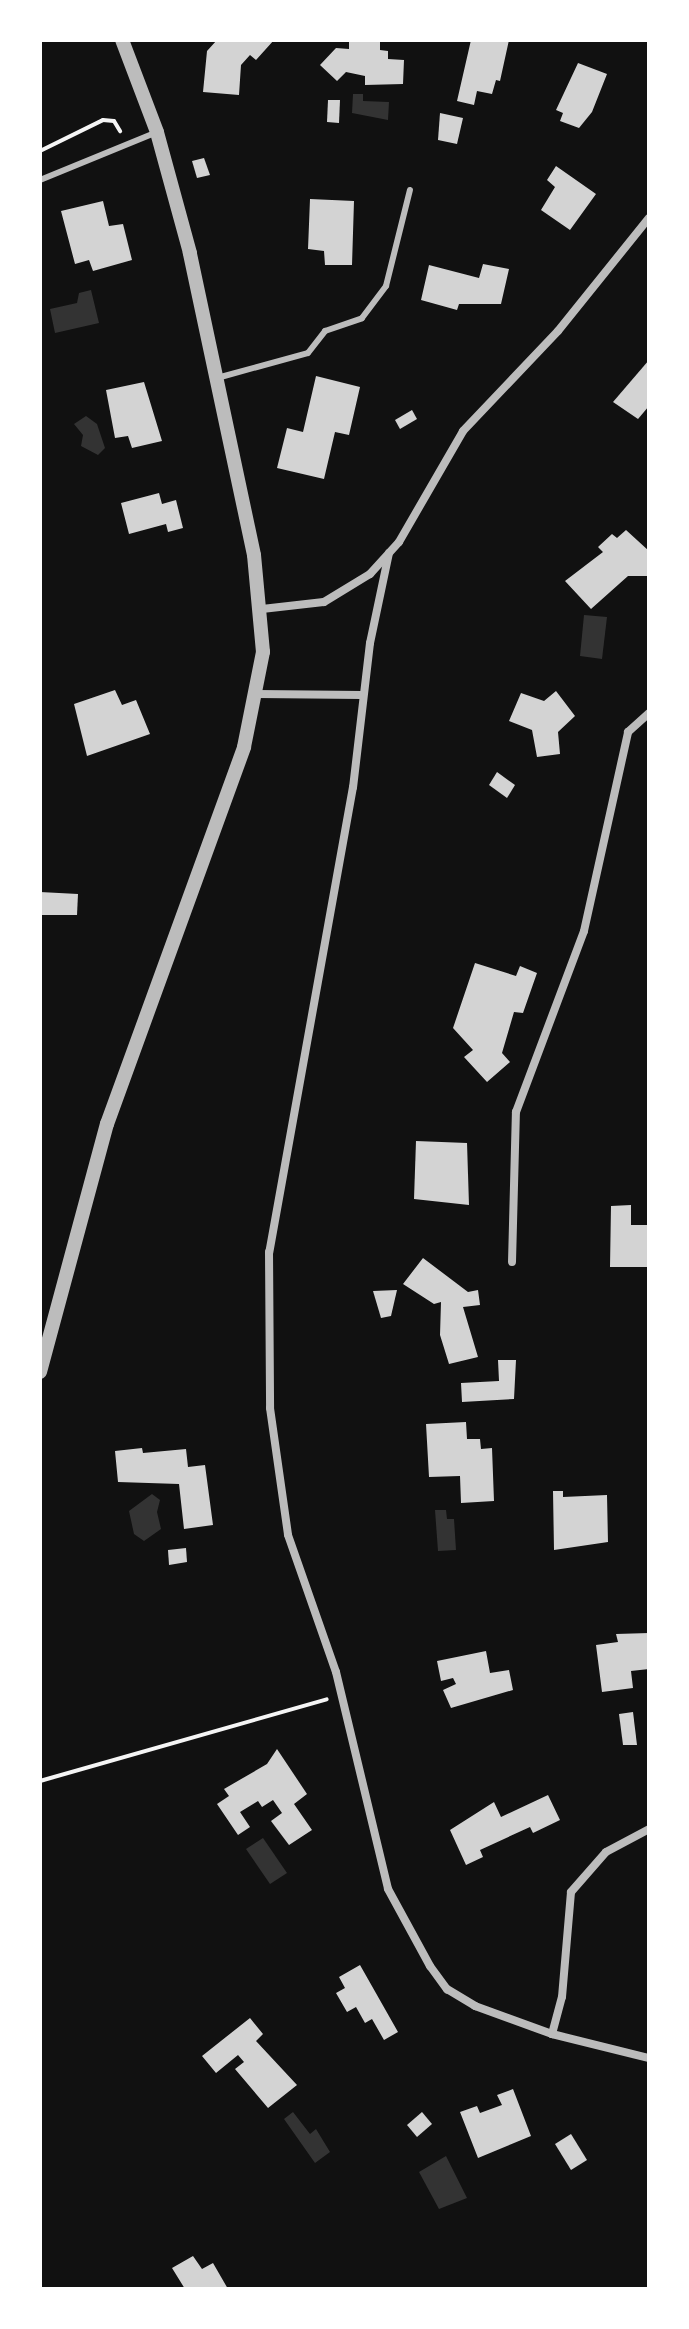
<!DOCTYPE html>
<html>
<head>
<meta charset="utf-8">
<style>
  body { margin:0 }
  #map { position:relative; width:689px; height:2329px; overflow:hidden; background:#111; font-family:Quicksand,sans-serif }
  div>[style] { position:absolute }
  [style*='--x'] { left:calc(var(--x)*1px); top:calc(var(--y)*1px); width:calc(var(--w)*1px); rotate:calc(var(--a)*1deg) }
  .water>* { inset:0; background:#333 }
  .building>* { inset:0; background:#d3d3d3 }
  .path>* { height:4px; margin:-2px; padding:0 2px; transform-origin:2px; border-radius:2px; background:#f5f5f5 }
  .service>* { height:6px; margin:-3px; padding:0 3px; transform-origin:3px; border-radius:3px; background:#bcbcbc }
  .minor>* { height:8px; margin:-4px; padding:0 4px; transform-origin:4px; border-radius:4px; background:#bcbcbc }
  .tertiary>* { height:14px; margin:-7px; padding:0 7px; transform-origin:7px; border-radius:7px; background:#bcbcbc }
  span { translate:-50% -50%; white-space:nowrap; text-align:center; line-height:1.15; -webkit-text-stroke:8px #fff; paint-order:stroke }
  .frame { position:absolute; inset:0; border:42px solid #fff; pointer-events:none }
</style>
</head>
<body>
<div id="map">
  <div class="water">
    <div style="clip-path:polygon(353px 94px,363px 94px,363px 101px,389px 102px,388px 120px,352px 113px)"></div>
    <div style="clip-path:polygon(91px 290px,99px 323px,55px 333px,50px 309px,77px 303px,79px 293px)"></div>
    <div style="clip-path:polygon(86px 416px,97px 424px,105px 448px,98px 455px,81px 446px,83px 435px,74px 424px)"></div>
    <div style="clip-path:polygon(584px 615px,607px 617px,602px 659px,580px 656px)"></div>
    <div style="clip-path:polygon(152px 1494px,160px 1500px,157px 1512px,161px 1529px,144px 1541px,134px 1534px,129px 1511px)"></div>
    <div style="clip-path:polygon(435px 1510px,446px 1510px,447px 1519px,454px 1519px,456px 1550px,438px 1551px)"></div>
    <div style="clip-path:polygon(263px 1838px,287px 1873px,270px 1884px,246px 1849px)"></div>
    <div style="clip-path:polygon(293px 2112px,310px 2134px,316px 2129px,330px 2152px,315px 2163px,284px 2119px)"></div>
    <div style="clip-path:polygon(446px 2156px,467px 2198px,439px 2209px,419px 2172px)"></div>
  </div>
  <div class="building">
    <div style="clip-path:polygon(217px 40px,274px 40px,256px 60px,250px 55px,241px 65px,239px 95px,203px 92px,207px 51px)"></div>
    <div style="clip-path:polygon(349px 40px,380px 40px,380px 50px,388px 51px,388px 59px,404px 60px,403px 84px,365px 85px,365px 76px,346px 72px,337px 81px,320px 65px,336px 48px,349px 49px)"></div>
    <div style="clip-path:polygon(471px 40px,509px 40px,500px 81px,496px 80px,492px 94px,477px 91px,474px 105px,457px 101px)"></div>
    <div style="clip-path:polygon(578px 63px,607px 74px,592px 112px,579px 128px,560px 121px,563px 113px,556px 110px)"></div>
    <div style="clip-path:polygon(328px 100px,340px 100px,339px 123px,327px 122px)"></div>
    <div style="clip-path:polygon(440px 113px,463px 118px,457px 144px,438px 140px)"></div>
    <div style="clip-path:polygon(204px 158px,210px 175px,197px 178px,192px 161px)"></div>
    <div style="clip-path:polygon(556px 166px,596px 194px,570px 230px,541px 210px,555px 187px,547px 180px)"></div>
    <div style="clip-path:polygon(310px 199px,354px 201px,352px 265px,325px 265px,324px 251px,308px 249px)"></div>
    <div style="clip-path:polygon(103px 201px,109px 226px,123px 224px,132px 260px,93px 271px,89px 260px,75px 264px,61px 211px)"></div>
    <div style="clip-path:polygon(483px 264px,509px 269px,501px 304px,459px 304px,457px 310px,421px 300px,429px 265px,479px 278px)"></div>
    <div style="clip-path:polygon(649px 360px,649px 406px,638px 419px,613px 402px)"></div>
    <div style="clip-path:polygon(316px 376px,360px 387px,349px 435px,335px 432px,324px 479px,277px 468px,287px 428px,303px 432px)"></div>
    <div style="clip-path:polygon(144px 382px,162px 441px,132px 448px,128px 436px,115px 438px,106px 390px)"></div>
    <div style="clip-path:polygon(412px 410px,417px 419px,400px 429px,395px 420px)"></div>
    <div style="clip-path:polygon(159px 493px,162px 504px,176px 500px,183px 528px,168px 532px,166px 524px,129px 534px,121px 503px)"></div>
    <div style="clip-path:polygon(626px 530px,649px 551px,649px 576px,628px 576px,591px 609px,565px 581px,603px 552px,598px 547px,612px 534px,617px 538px)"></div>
    <div style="clip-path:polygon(115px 690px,122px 705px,136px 700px,150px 734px,87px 756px,74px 704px)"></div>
    <div style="clip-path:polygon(556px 691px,575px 716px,558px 732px,560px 754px,537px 757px,532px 730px,509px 721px,521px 693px,544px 701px)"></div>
    <div style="clip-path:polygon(497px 772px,515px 785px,507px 798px,489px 785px)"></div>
    <div style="clip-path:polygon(40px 892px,78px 894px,77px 915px,40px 915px)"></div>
    <div style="clip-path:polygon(475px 963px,516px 976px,520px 966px,537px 973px,523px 1013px,514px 1012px,502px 1053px,510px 1062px,487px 1082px,464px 1057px,473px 1050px,453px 1028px)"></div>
    <div style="clip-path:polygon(416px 1141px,467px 1143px,469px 1205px,414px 1199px)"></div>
    <div style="clip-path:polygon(631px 1205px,631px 1225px,649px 1225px,649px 1267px,610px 1267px,611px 1206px)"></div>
    <div style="clip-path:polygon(423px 1258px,468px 1292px,478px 1290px,480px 1305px,463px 1307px,478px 1357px,449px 1364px,440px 1335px,441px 1302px,434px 1304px,403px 1284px)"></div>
    <div style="clip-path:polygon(397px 1290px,391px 1316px,381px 1318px,373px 1291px)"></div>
    <div style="clip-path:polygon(498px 1360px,516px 1360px,514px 1399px,462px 1402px,461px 1383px,499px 1381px)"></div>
    <div style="clip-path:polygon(466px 1422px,467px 1439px,480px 1439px,481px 1449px,492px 1448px,494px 1501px,461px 1503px,460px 1476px,429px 1477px,426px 1424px)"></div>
    <div style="clip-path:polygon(142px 1448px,143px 1453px,186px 1449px,188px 1467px,205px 1465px,213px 1525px,184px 1529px,179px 1484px,118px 1482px,115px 1451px)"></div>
    <div style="clip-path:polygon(553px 1491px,563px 1491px,563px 1497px,607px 1495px,608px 1542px,554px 1550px)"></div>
    <div style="clip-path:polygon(186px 1548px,187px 1562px,169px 1565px,168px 1550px)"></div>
    <div style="clip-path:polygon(649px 1633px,649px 1669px,631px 1671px,633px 1688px,602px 1692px,596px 1645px,618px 1642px,616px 1634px)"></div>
    <div style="clip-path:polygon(486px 1651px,490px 1673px,509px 1670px,513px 1690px,451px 1708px,443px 1690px,456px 1684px,453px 1678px,441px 1681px,437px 1661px)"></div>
    <div style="clip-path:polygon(633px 1712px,637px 1745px,623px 1745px,619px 1714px)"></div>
    <div style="clip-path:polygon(277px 1749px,307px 1794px,294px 1804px,312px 1830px,289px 1845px,271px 1821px,282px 1813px,273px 1800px,262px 1807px,258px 1801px,240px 1812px,250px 1827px,238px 1835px,217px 1804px,229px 1796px,224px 1789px,267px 1764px)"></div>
    <div style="clip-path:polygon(548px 1795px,560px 1820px,533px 1833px,530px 1827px,480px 1850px,483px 1857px,466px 1865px,450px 1830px,494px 1802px,501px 1817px)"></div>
    <div style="clip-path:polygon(360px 1965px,398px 2032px,384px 2040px,372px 2019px,365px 2023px,356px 2007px,347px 2012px,336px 1993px,345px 1988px,339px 1977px)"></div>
    <div style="clip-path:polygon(250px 2018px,263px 2034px,256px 2041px,297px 2085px,268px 2108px,235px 2069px,244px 2062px,238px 2055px,216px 2073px,202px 2056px)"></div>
    <div style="clip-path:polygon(513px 2089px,531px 2136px,478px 2158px,460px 2112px,477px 2106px,480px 2113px,502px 2105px,497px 2095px)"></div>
    <div style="clip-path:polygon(422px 2112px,432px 2124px,417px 2137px,407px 2125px)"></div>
    <div style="clip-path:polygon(571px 2134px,587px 2160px,571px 2170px,555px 2144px)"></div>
    <div style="clip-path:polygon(193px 2256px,202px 2269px,213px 2263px,228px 2289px,185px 2289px,172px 2268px)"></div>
  </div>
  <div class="path">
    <div style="--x:40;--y:151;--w:70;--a:-26.2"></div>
    <div style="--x:103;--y:120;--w:11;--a:5"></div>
    <div style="--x:114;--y:121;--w:12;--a:59"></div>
    <div style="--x:40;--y:1781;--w:298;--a:-15.9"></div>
  </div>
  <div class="service">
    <div style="--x:40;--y:180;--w:126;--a:-22.3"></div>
    <div style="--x:217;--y:378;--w:94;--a:-15.4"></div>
    <div style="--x:308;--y:353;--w:28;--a:-52"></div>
    <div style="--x:325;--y:331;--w:39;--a:-19"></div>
    <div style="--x:362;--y:318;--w:40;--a:-53"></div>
    <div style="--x:386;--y:286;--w:99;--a:-76"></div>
  </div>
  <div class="minor">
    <div style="--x:389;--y:553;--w:92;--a:101.9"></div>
    <div style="--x:370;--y:643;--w:145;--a:96.7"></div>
    <div style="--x:353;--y:787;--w:473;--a:100.2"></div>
    <div style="--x:269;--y:1252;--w:156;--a:89.6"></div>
    <div style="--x:270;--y:1408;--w:128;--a:81.9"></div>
    <div style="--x:288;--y:1535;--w:145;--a:70.7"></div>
    <div style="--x:336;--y:1672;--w:223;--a:76.5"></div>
    <div style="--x:388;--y:1889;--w:88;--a:61.4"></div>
    <div style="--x:430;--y:1966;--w:29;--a:54"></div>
    <div style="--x:447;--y:1989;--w:33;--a:31"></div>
    <div style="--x:475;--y:2006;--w:82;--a:20"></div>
    <div style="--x:552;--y:2034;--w:100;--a:13.9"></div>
    <div style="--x:262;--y:609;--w:62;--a:-6.4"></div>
    <div style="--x:324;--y:602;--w:54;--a:-31.3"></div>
    <div style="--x:370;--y:574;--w:43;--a:-47.8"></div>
    <div style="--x:399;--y:542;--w:128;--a:-60"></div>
    <div style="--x:463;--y:431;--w:138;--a:-46.5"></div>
    <div style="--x:558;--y:331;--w:145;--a:-51.2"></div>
    <div style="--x:257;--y:694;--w:105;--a:0.5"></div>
    <div style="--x:512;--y:1262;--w:150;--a:-88.5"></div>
    <div style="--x:516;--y:1112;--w:193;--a:-69.4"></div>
    <div style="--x:584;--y:931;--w:204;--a:-77.5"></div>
    <div style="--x:628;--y:732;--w:28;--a:-42"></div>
    <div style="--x:552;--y:2034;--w:38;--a:-75"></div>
    <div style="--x:562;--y:1997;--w:105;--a:-85.1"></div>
    <div style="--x:571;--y:1892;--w:53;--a:-48.8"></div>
    <div style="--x:606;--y:1852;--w:49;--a:-28.1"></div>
  </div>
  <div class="tertiary">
    <div style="--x:40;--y:1372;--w:257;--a:-74.9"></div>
    <div style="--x:107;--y:1124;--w:401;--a:-70"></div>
    <div style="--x:244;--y:747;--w:97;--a:-78.7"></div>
    <div style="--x:263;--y:652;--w:97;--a:-95.3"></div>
    <div style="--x:254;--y:555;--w:309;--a:-102"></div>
    <div style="--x:190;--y:253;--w:125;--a:-105.3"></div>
    <div style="--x:157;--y:132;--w:98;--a:-110.8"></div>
  </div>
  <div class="frame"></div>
</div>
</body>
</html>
